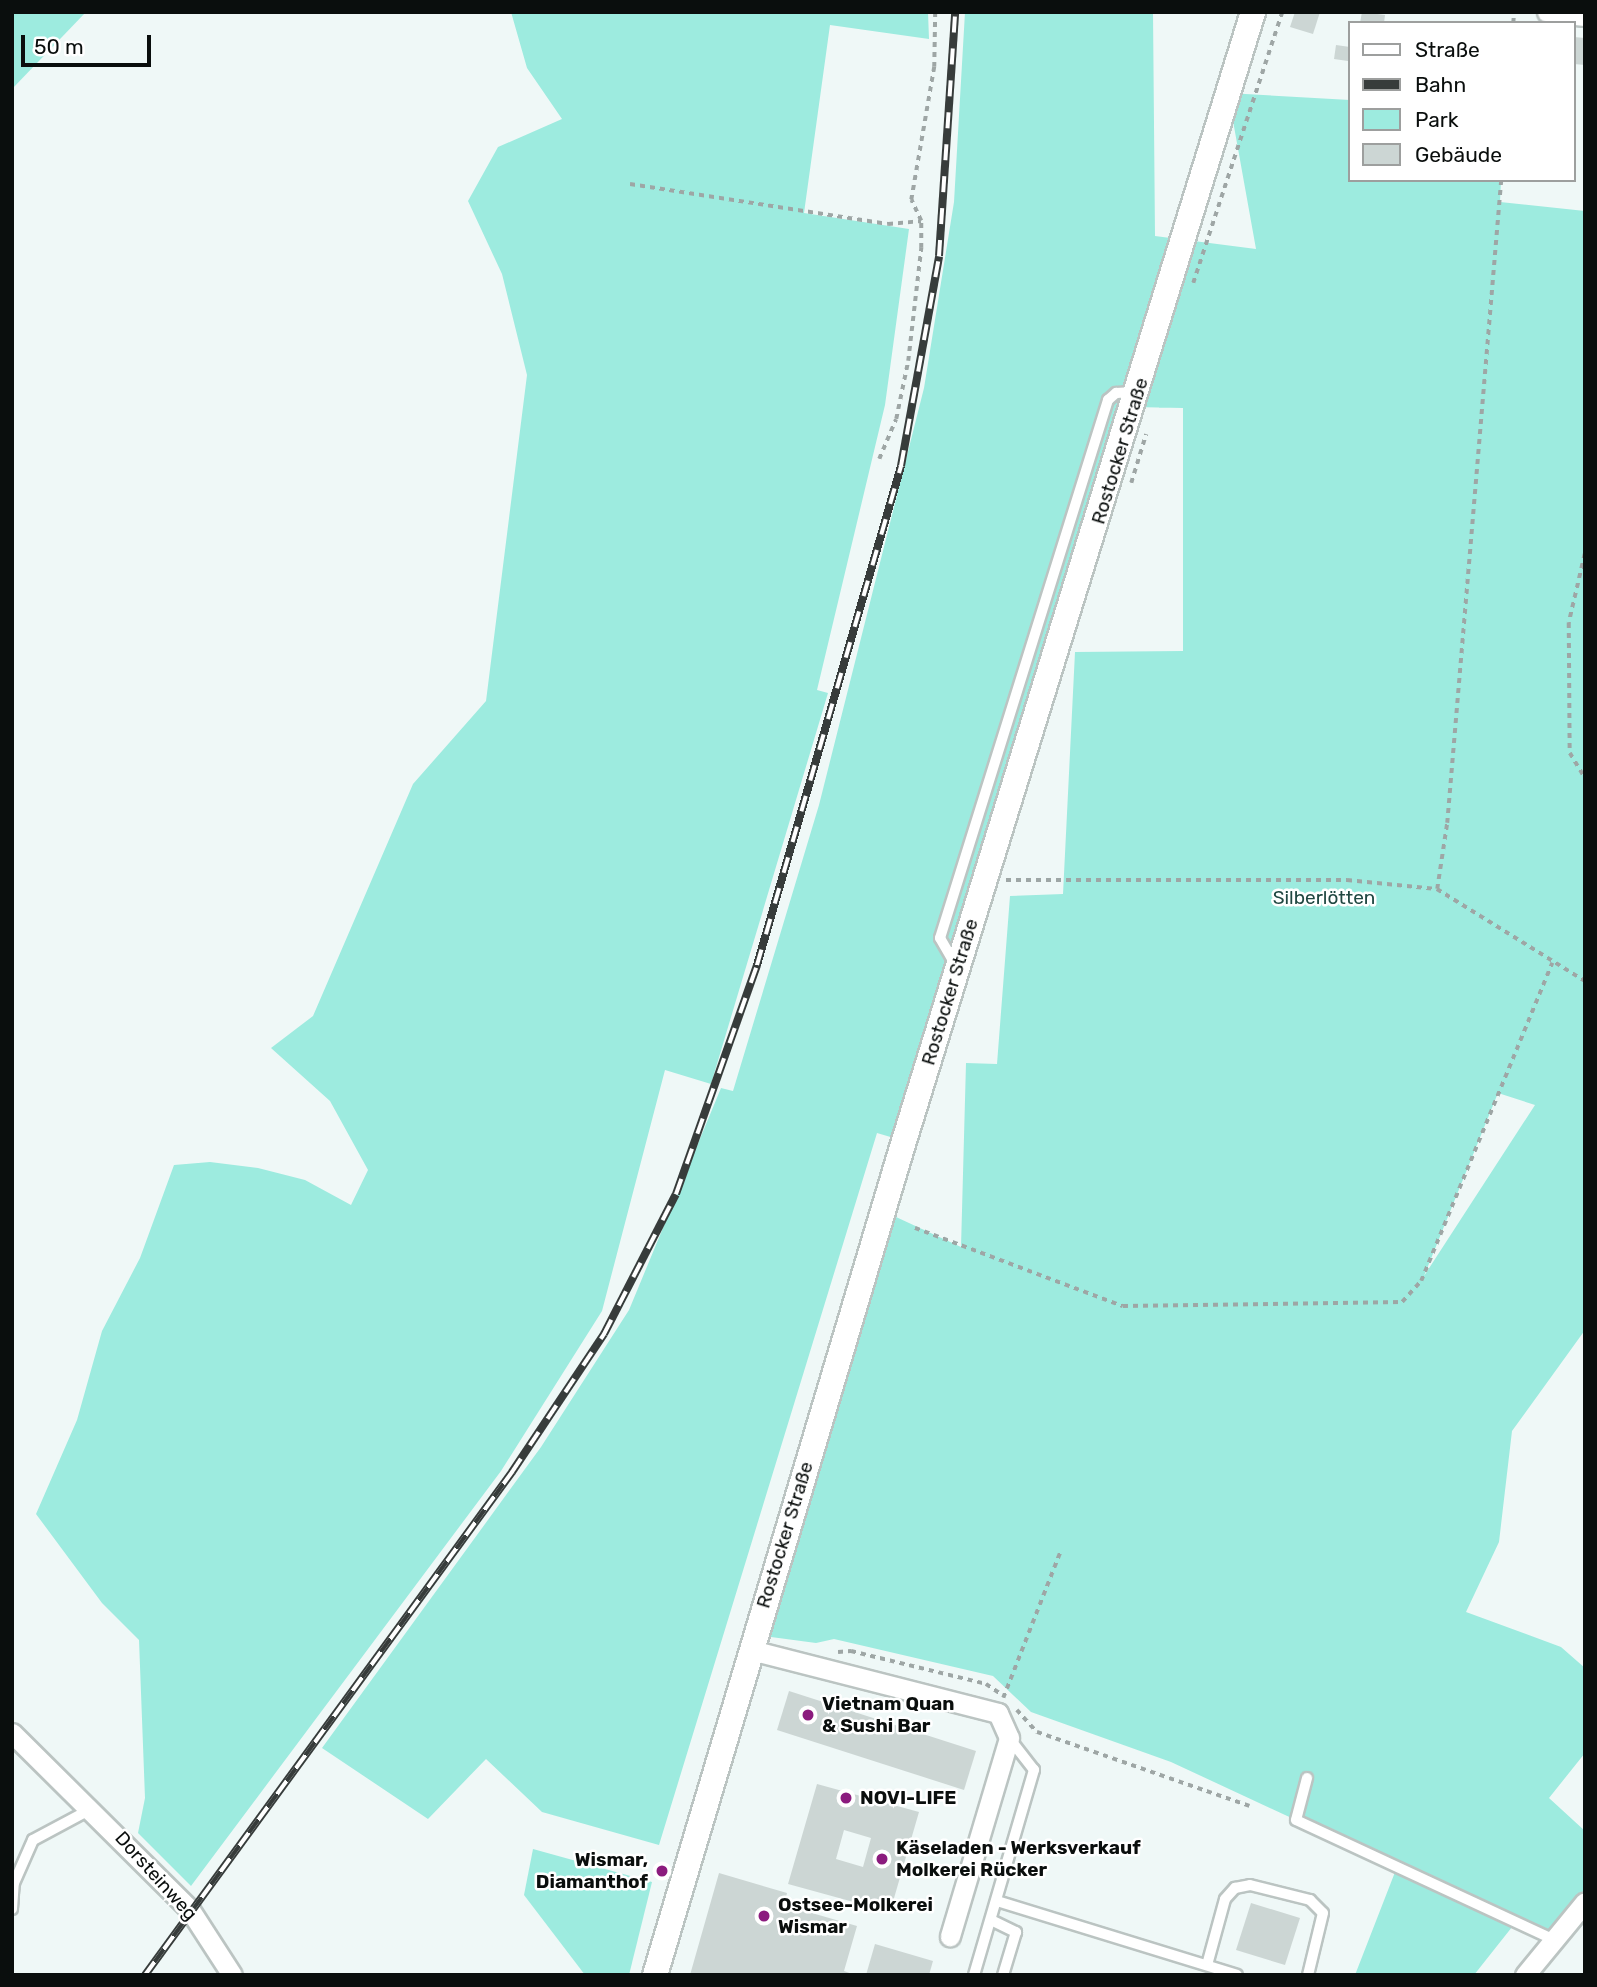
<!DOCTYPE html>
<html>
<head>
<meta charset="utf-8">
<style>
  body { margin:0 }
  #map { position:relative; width:1597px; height:1987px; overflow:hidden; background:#eff8f7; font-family:Rubik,sans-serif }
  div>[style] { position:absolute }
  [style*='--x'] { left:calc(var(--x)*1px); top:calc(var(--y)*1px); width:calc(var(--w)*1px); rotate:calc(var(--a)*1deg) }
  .green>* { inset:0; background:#9debdf }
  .building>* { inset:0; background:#ccd6d4 }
  .path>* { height:3.5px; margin-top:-1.75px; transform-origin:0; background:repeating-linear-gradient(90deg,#9ea6a5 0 5px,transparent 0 10px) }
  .roads { filter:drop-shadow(2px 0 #bbc4c2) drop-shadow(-2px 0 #bbc4c2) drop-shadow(0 2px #bbc4c2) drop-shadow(0 -2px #bbc4c2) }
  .service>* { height:10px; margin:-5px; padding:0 5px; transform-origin:5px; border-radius:5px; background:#fff }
  .minor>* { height:19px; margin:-9.5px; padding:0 9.5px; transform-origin:9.5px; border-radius:9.5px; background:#fff }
  .tertiary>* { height:24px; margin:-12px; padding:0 12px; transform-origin:12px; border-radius:12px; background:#fff }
  .rail>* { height:8px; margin-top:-4px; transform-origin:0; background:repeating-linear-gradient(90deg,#fff 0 16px,#373c3b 0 32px); box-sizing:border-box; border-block:2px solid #373c3b }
  .dots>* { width:19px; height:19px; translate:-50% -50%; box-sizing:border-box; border:4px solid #fff; border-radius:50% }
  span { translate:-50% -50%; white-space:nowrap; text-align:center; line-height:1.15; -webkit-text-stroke:5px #fff; paint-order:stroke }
  .street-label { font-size:19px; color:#0a0e0d }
  .park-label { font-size:19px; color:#204842 }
  .poi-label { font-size:19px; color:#0a0e0d; font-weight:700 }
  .left { translate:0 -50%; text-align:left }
  .right { translate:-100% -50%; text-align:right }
  .frame { position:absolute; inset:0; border:14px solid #0a0e0d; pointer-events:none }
  .legend { position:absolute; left:1348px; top:21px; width:228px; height:161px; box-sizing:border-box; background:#fff; border:2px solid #9d9f9e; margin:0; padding:9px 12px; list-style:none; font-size:21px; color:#0a0e0d }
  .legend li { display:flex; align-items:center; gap:14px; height:35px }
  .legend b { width:35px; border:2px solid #9d9f9e }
  .scale { position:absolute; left:21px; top:35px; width:130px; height:32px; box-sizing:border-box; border:4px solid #0a0e0d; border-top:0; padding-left:9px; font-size:21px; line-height:24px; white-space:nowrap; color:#0a0e0d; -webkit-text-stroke:5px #fff; paint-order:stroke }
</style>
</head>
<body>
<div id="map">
  <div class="green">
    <div style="clip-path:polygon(12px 12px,86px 12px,12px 89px)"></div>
    <div style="clip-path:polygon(511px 12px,928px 12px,929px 39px,830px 25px,804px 213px,909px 229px,885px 405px,817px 690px,828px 693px,711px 1084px,665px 1070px,602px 1311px,501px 1471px,191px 1886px,138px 1833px,145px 1798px,139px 1640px,102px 1603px,36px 1514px,77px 1420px,102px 1331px,140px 1258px,174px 1165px,210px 1162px,258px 1168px,305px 1180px,351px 1205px,368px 1170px,330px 1101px,271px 1048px,313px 1016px,413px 784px,486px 701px,527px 375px,502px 274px,468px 201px,498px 147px,562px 119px,527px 68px)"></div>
    <div style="clip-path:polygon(evenodd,965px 12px,1153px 12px,1155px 236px,1256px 249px,1228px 93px,1350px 100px,1350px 180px,1501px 180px,1500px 202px,1585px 211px,1585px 1330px,1512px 1431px,1499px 1542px,1466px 1612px,1561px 1647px,1585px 1668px,1585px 1753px,1549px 1798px,1585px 1831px,1585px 1902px,1555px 1940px,1516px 1922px,1474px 1975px,1355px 1975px,1397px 1867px,1171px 1762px,1031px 1712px,993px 1676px,834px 1639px,816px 1643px,771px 1637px,757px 1629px,883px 1211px,961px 1247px,966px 1063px,997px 1064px,1010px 896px,1063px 894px,1075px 652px,1183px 651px,1183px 408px,1134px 407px,904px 1141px,877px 1133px,659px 1845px,542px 1812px,486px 1759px,428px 1819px,322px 1748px,541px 1447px,629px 1310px,721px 1088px,733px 1091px,819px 805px,924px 388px,954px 202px,965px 12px,1498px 1093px,1535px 1105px,1424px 1276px,1498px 1093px)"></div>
    <div style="clip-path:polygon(533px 1849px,652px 1882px,629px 1975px,585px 1975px,524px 1895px)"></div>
  </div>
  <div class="building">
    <div style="clip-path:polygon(1295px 12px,1320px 12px,1313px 34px,1290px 27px)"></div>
    <div style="clip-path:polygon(1362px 12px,1385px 15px,1384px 23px,1360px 23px)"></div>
    <div style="clip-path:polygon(1574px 37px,1585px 38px,1585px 65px,1574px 64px)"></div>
    <div style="clip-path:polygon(1336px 45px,1350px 47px,1348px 61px,1334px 59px)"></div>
    <div style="clip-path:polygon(789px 1691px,976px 1751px,964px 1790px,777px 1730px)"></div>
    <div style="clip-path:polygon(evenodd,817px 1784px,919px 1812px,890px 1912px,788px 1884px,817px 1784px,844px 1830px,871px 1838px,863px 1867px,836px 1859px,844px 1830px)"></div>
    <div style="clip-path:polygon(719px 1873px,787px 1893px,784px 1905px,857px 1926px,844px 1971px,855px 1975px,690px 1975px)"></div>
    <div style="clip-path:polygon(1251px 1903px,1300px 1918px,1285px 1965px,1236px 1950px)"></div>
    <div style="clip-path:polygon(875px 1944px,933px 1961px,929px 1975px,866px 1975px)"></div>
  </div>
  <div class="path">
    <div style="--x:1513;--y:23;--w:11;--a:-85"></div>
    <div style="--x:630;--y:184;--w:261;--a:8.8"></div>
    <div style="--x:888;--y:224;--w:33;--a:-5"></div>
    <div style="--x:1193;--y:283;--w:285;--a:-71.8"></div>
    <div style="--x:879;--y:459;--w:43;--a:-67"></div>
    <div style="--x:896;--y:419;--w:59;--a:-78.3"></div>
    <div style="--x:908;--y:361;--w:114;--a:-83.4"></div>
    <div style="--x:921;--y:248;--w:27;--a:-90"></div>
    <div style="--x:921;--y:221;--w:23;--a:-115"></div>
    <div style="--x:911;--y:200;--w:135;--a:-80.2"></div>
    <div style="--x:934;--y:67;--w:55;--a:-89"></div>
    <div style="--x:1131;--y:483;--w:51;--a:-73"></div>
    <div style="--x:1585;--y:554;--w:71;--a:103.1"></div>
    <div style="--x:1569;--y:623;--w:130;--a:89.6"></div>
    <div style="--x:1570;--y:753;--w:29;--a:59"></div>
    <div style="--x:1006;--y:880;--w:341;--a:0"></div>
    <div style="--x:1347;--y:880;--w:90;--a:5.7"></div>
    <div style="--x:1437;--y:889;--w:174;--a:31.9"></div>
    <div style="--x:1437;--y:889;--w:67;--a:-81.4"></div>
    <div style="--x:1447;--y:823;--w:645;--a:-85.2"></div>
    <div style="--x:915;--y:1228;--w:222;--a:20.6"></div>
    <div style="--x:1123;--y:1306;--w:279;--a:-0.8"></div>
    <div style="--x:1402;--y:1302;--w:28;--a:-48"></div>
    <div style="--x:1421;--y:1281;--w:344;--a:-67.6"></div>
    <div style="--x:838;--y:1652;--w:13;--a:-4"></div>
    <div style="--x:851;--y:1651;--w:139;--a:13.7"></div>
    <div style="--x:986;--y:1684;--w:18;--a:34"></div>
    <div style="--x:1003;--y:1698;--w:159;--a:-68.6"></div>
    <div style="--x:1017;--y:1710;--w:30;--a:48"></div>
    <div style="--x:1037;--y:1732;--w:225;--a:19.2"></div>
  </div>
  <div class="roads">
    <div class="service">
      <div style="--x:955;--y:964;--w:30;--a:-120"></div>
      <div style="--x:940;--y:938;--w:564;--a:-72.66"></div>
      <div style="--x:1108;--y:400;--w:11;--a:-41"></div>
      <div style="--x:1116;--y:393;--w:18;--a:-3"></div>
      <div style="--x:1307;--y:1778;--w:43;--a:104.7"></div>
      <div style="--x:1296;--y:1820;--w:285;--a:24.9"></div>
      <div style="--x:997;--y:1901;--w:251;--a:17.1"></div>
      <div style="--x:12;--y:1909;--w:26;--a:-86"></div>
      <div style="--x:14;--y:1883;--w:47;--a:-66.2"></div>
      <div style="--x:33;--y:1840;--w:66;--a:-28.1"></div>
      <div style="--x:991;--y:1920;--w:28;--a:26"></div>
      <div style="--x:1016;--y:1932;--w:45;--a:106.8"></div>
      <div style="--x:1207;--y:1965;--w:68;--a:-74.7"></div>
      <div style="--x:1225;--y:1899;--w:15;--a:-48"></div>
      <div style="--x:1235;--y:1888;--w:15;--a:-11"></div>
      <div style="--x:1250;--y:1885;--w:62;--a:14"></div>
      <div style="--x:1310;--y:1900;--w:18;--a:45"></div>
      <div style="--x:1323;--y:1913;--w:64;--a:103.6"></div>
      <div style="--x:974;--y:1975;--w:214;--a:-73.7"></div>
      <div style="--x:1034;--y:1770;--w:41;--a:-128"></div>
    </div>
    <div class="minor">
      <div style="--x:1547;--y:12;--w:38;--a:6"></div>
      <div style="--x:751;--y:1650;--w:255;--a:14.3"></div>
      <div style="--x:998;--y:1713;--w:27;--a:66"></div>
      <div style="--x:1009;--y:1738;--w:207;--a:106.6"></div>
      <div style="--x:12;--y:1733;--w:251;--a:44.8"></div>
      <div style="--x:190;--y:1910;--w:77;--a:57.1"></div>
      <div style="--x:1525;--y:1975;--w:94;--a:-50.6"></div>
    </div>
    <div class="tertiary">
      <div style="--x:655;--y:1975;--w:870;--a:-73.38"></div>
      <div style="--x:904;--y:1141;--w:1182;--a:-72.82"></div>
    </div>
  </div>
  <div class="rail">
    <div style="--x:145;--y:1975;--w:623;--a:-53.88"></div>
    <div style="--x:512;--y:1472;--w:166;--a:-56.3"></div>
    <div style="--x:604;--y:1334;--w:157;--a:-62.8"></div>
    <div style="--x:676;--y:1194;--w:243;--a:-70.5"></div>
    <div style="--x:757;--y:965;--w:519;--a:-73.9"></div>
    <div style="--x:901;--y:466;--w:213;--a:-79.7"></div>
    <div style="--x:939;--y:256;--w:245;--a:-86.2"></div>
  </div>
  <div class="dots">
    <div style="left:808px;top:1715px;background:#8b1b7e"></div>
    <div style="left:846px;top:1798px;background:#8b1b7e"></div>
    <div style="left:882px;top:1859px;background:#8b1b7e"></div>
    <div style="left:662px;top:1871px;background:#8b1b7e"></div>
    <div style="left:764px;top:1916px;background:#8b1b7e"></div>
  </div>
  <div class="street-label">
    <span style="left:1120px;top:451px;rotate:-73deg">Rostocker Straße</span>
    <span style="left:950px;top:992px;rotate:-73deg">Rostocker Straße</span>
    <span style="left:785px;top:1535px;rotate:-73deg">Rostocker Straße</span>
    <span style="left:156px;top:1876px;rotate:48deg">Dorsteinweg</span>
  </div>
  <div class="park-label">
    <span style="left:1324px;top:898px">Silberlötten</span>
  </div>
  <div class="poi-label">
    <span class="left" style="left:822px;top:1715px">Vietnam Quan<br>&amp; Sushi Bar</span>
    <span class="left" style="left:860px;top:1798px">NOVI-LIFE</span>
    <span class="left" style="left:896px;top:1859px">Käseladen - Werksverkauf<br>Molkerei Rücker</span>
    <span class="right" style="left:648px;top:1871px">Wismar,<br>Diamanthof</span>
    <span class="left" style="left:778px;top:1916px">Ostsee-Molkerei<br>Wismar</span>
  </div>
  <div class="frame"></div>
  <ul class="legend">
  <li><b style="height:9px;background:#fff"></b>Straße</li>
  <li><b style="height:9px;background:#373c3b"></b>Bahn</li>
  <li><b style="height:19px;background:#9debdf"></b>Park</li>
  <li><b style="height:19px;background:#ccd6d4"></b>Gebäude</li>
  </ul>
  <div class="scale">50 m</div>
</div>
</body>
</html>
